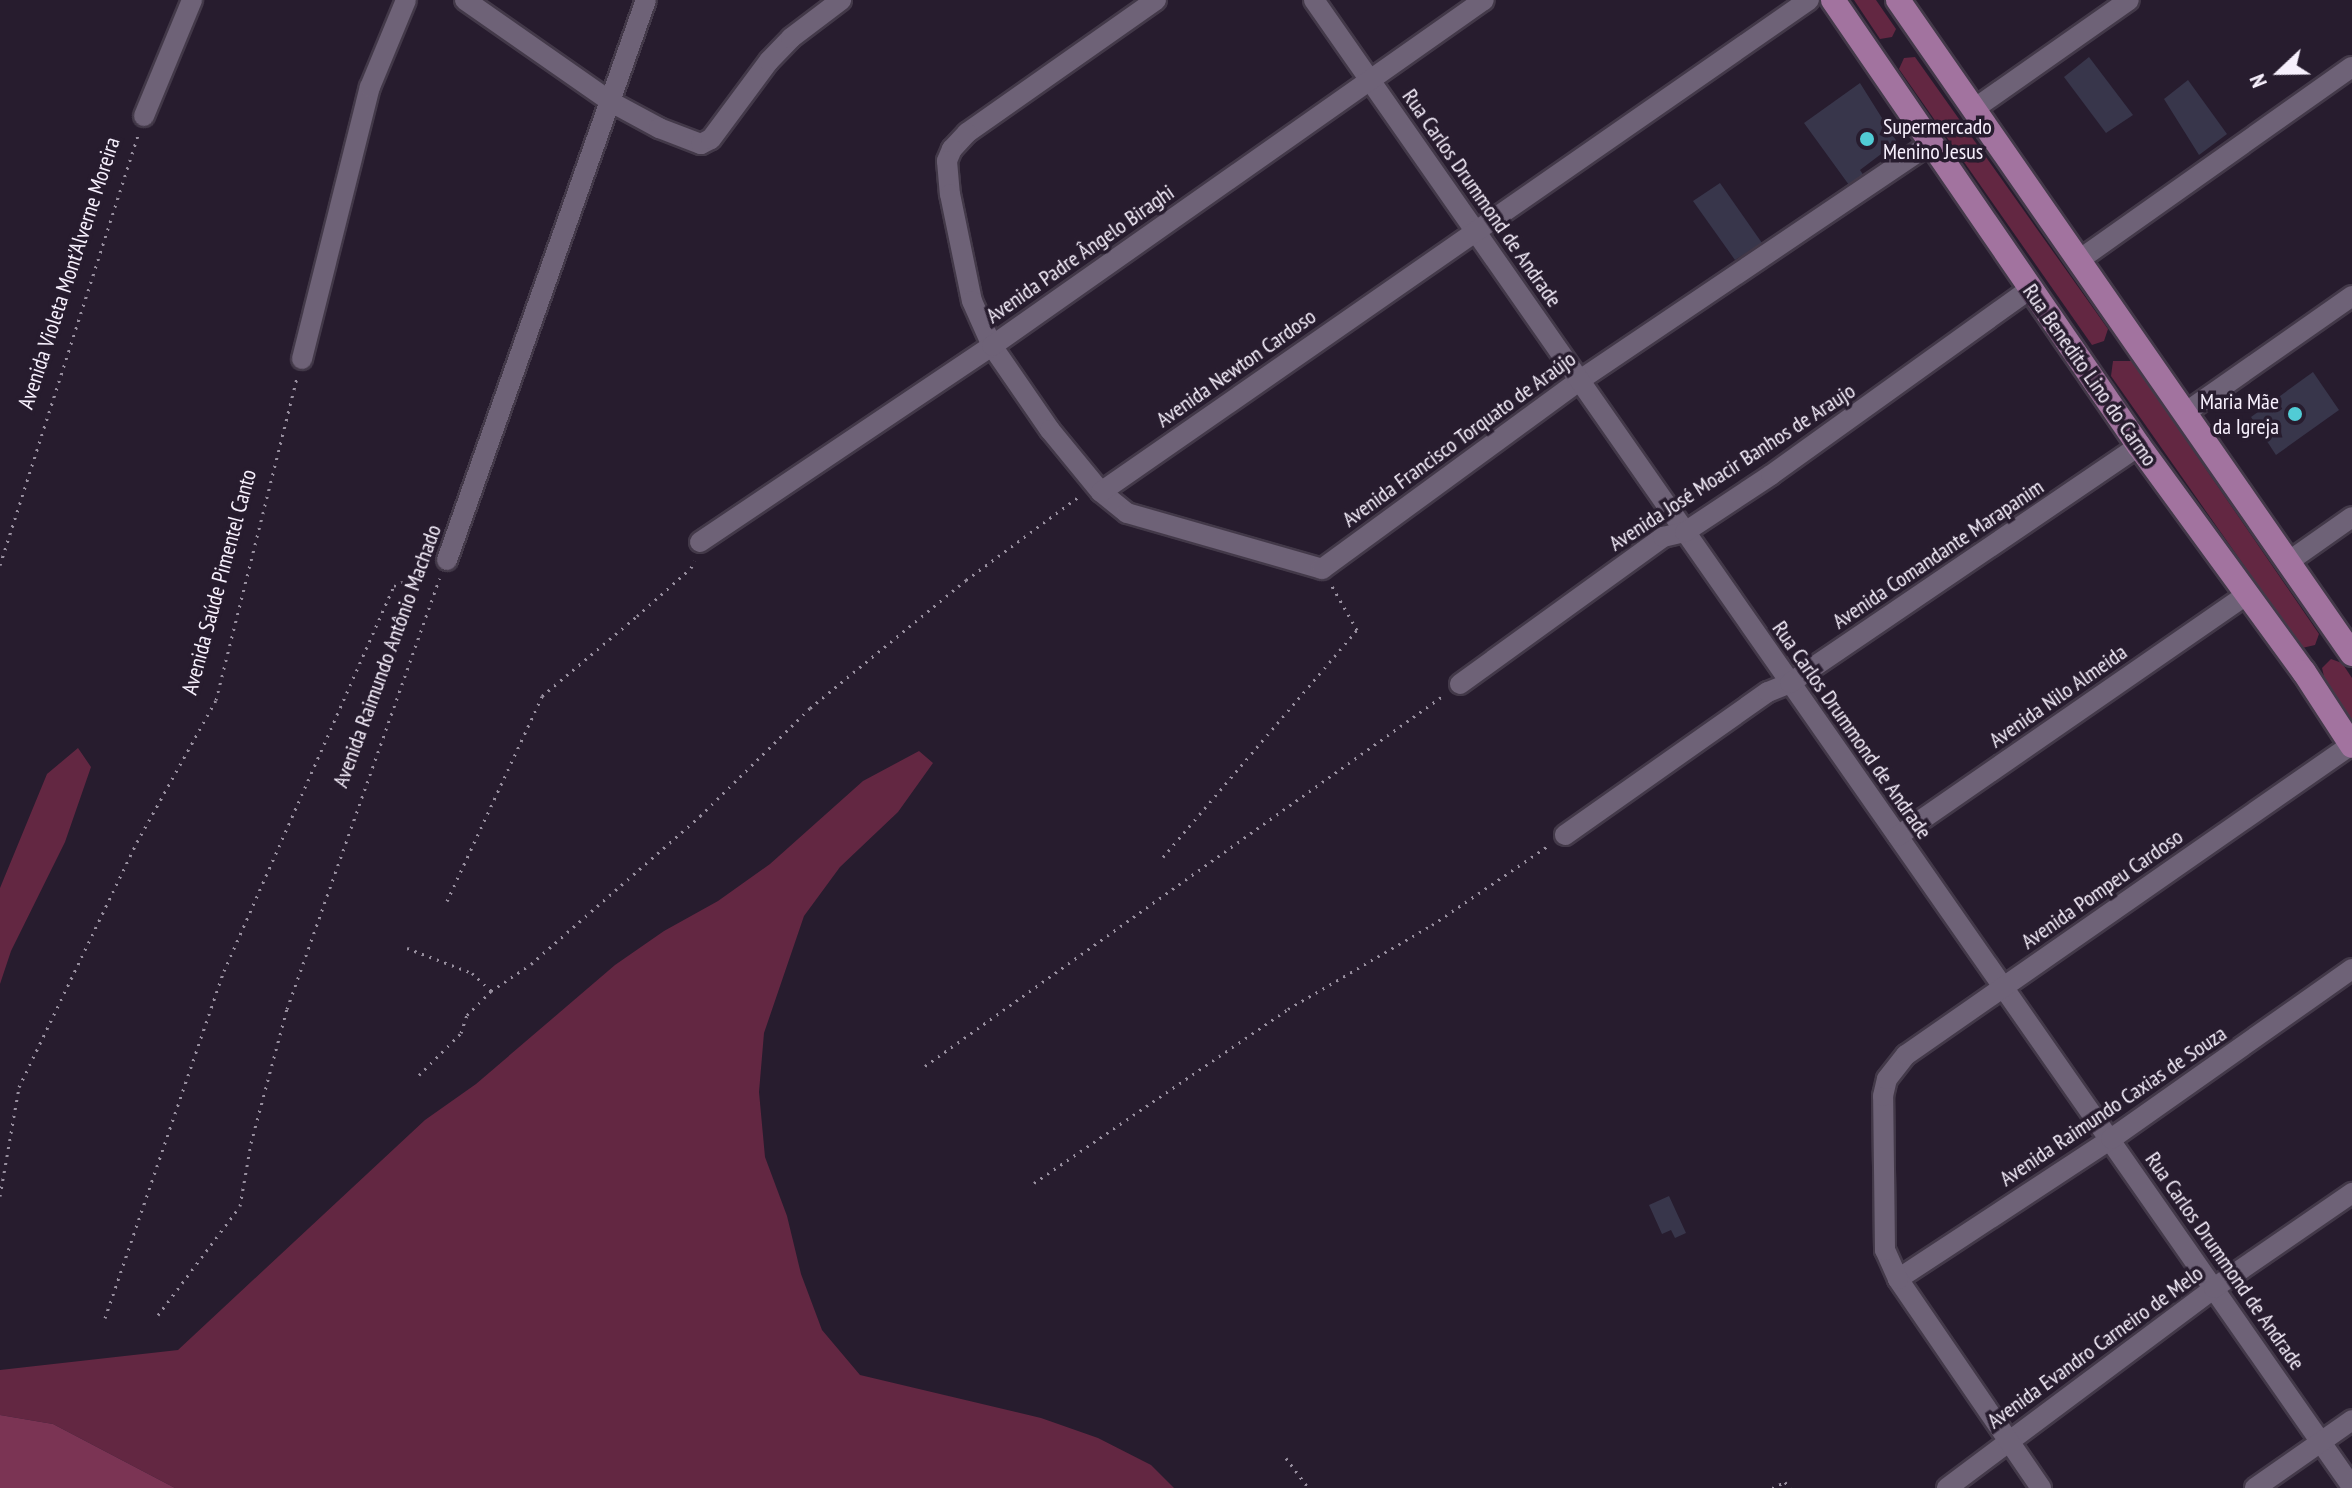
<!DOCTYPE html>
<html>
<head>
<meta charset="utf-8">
<style>
  body { margin:0 }
  #map { position:relative; width:2352px; height:1488px; overflow:hidden; background:#271c2e; font-family:"PT Sans Narrow",sans-serif }
  div>[style] { position:absolute }
  [style*='--x'] { left:calc(var(--x)*1px); top:calc(var(--y)*1px); width:calc(var(--w)*1px); rotate:calc(var(--a)*1deg) }
  .green>* { inset:0; background:#632742 }
  .forest>* { inset:0; background:#7b3454 }
  .building>* { inset:0; background:#38364b }
  .path>* { height:3px; margin-top:-1.5px; transform-origin:0; background:repeating-linear-gradient(90deg,#988f9f 0 2px,transparent 0 8px) }
  .roads { filter:drop-shadow(2px 0 #433949) drop-shadow(-2px 0 #433949) drop-shadow(0 2px #433949) drop-shadow(0 -2px #433949) }
  .minor>* { height:20px; margin:-10px; padding:0 10px; transform-origin:10px; border-radius:10px; background:#6e6277 }
  .major>* { height:24px; margin:-12px; padding:0 12px; transform-origin:12px; border-radius:12px; background:#a2739f }
  .dots>* { width:22px; height:22px; translate:-50% -50%; box-sizing:border-box; border:4px solid #271c2e; border-radius:50% }
  span { translate:-50% -50%; white-space:nowrap; text-align:center; line-height:1.15; -webkit-text-stroke:7px #271c2e; paint-order:stroke }
  .poi-label { font-size:22px; color:#f7f0fd }
  .left { translate:0 -50%; text-align:left }
  .right { translate:-100% -50%; text-align:right }
  .street-label { font-size:22px; color:#f7f0fd }
  .north { position:absolute; left:2240px; top:32px; width:80px; height:80px; -webkit-text-stroke:6px #271c2e; paint-order:stroke; rotate:248deg; font-size:22px; font-weight:700; line-height:32px; text-align:center; color:#f7f0fd }
  .north::after { content:''; display:block; margin:auto; width:28px; height:36px; background:#f7f0fd; clip-path:polygon(50% 0,100% 100%,50% 72%,0 100%) }
</style>
</head>
<body>
<div id="map">
  <div class="green">
    <div style="clip-path:polygon(1854px 0,1876px 0,1896px 29px,1892px 37px,1880px 39px)"></div>
    <div style="clip-path:polygon(1915px 57px,2108px 329px,2104px 341px,2092px 345px,1899px 69px,1904px 58px)"></div>
    <div style="clip-path:polygon(2113px 361px,2132px 361px,2319px 634px,2315px 645px,2302px 648px,2111px 376px)"></div>
    <div style="clip-path:polygon(2331px 659px,2342px 663px,2352px 678px,2352px 722px,2326px 685px,2322px 668px)"></div>
    <div style="clip-path:polygon(78px 748px,91px 767px,65px 842px,11px 951px,0 984px,0 888px,47px 774px)"></div>
    <div style="clip-path:polygon(919px 751px,933px 763px,898px 812px,840px 867px,804px 916px,764px 1033px,759px 1092px,765px 1157px,787px 1216px,801px 1274px,822px 1330px,860px 1375px,1041px 1418px,1098px 1438px,1151px 1465px,1174px 1488px,175px 1488px,53px 1424px,0 1415px,0 1370px,178px 1350px,425px 1120px,476px 1084px,615px 965px,664px 931px,718px 901px,770px 864px,863px 781px)"></div>
  </div>
  <div class="forest">
    <div style="clip-path:polygon(0 1415px,53px 1424px,175px 1488px,0 1488px)"></div>
  </div>
  <div class="building">
    <div style="clip-path:polygon(2089px 57px,2133px 115px,2106px 133px,2064px 77px)"></div>
    <div style="clip-path:polygon(2188px 80px,2227px 134px,2199px 155px,2164px 99px)"></div>
    <div style="clip-path:polygon(1860px 83px,1897px 142px,1860px 170px,1864px 176px,1849px 185px,1804px 123px)"></div>
    <div style="clip-path:polygon(1720px 183px,1762px 243px,1735px 260px,1693px 201px)"></div>
    <div style="clip-path:polygon(2313px 372px,2339px 410px,2276px 455px,2251px 417px)"></div>
    <div style="clip-path:polygon(1669px 1196px,1686px 1233px,1675px 1238px,1671px 1230px,1662px 1234px,1649px 1205px)"></div>
  </div>
  <div class="path">
    <div style="--x:0;--y:565;--w:452;--a:-72.2"></div>
    <div style="--x:1163;--y:857;--w:299;--a:-49.5"></div>
    <div style="--x:1357;--y:630;--w:51;--a:-119.6"></div>
    <div style="--x:447;--y:901;--w:226;--a:-65.1"></div>
    <div style="--x:542;--y:696;--w:124;--a:-40.1"></div>
    <div style="--x:637;--y:616;--w:72;--a:-41.6"></div>
    <div style="--x:691;--y:568;--w:8;--a:-67"></div>
    <div style="--x:407;--y:948;--w:70;--a:21"></div>
    <div style="--x:472;--y:973;--w:26;--a:43"></div>
    <div style="--x:925;--y:1066;--w:638;--a:-35.56"></div>
    <div style="--x:419;--y:1075;--w:59;--a:-45"></div>
    <div style="--x:461;--y:1033;--w:19;--a:-72"></div>
    <div style="--x:467;--y:1015;--w:34;--a:-45"></div>
    <div style="--x:491;--y:991;--w:48;--a:-34"></div>
    <div style="--x:531;--y:964;--w:225;--a:-41.2"></div>
    <div style="--x:700;--y:816;--w:154;--a:-44.5"></div>
    <div style="--x:810;--y:708;--w:202;--a:-39.4"></div>
    <div style="--x:966;--y:580;--w:143;--a:-36.5"></div>
    <div style="--x:1034;--y:1183;--w:308;--a:-34.4"></div>
    <div style="--x:1288;--y:1009;--w:167;--a:-30.3"></div>
    <div style="--x:1432;--y:925;--w:140;--a:-34.3"></div>
    <div style="--x:0;--y:1196;--w:111;--a:-80.1"></div>
    <div style="--x:19;--y:1087;--w:272;--a:-64.3"></div>
    <div style="--x:137;--y:842;--w:162;--a:-60.9"></div>
    <div style="--x:216;--y:700;--w:332;--a:-75.9"></div>
    <div style="--x:158;--y:1315;--w:136;--a:-53"></div>
    <div style="--x:240;--y:1206;--w:64;--a:-80.1"></div>
    <div style="--x:251;--y:1143;--w:139;--a:-75"></div>
    <div style="--x:287;--y:1009;--w:457;--a:-70.5"></div>
    <div style="--x:105;--y:1318;--w:367;--a:-71.1"></div>
    <div style="--x:224;--y:971;--w:421;--a:-66.2"></div>
    <div style="--x:394;--y:586;--w:39;--a:-26"></div>
    <div style="--x:1286;--y:1458;--w:38;--a:53"></div>
    <div style="--x:1772;--y:1488;--w:14;--a:-25"></div>
    <div style="--x:1785;--y:1482;--w:8;--a:50"></div>
  </div>
  <div class="roads">
    <div class="minor">
      <div style="--x:465;--y:0;--w:178;--a:34.9"></div>
      <div style="--x:611;--y:102;--w:55;--a:28.4"></div>
      <div style="--x:659;--y:128;--w:45;--a:20.9"></div>
      <div style="--x:701;--y:144;--w:11;--a:-27"></div>
      <div style="--x:711;--y:139;--w:97;--a:-53.4"></div>
      <div style="--x:769;--y:61;--w:32;--a:-46"></div>
      <div style="--x:791;--y:38;--w:63;--a:-37.2"></div>
      <div style="--x:1156;--y:0;--w:231;--a:144.9"></div>
      <div style="--x:967;--y:133;--w:22;--a:133"></div>
      <div style="--x:952;--y:149;--w:13;--a:113"></div>
      <div style="--x:947;--y:161;--w:33;--a:85"></div>
      <div style="--x:950;--y:194;--w:109;--a:78.4"></div>
      <div style="--x:972;--y:301;--w:49;--a:66"></div>
      <div style="--x:992;--y:346;--w:102;--a:55.4"></div>
      <div style="--x:1050;--y:430;--w:80;--a:50.6"></div>
      <div style="--x:1101;--y:492;--w:33;--a:39"></div>
      <div style="--x:1127;--y:513;--w:203;--a:16"></div>
      <div style="--x:1322;--y:569;--w:320;--a:-36.2"></div>
      <div style="--x:1580;--y:380;--w:424;--a:-34"></div>
      <div style="--x:1314;--y:0;--w:1813;--a:55.08"></div>
      <div style="--x:1974;--y:109;--w:189;--a:-35.1"></div>
      <div style="--x:144;--y:116;--w:126;--a:-67.5"></div>
      <div style="--x:2079;--y:260;--w:334;--a:-35.3"></div>
      <div style="--x:302;--y:359;--w:280;--a:-76"></div>
      <div style="--x:370;--y:87;--w:94;--a:-67.5"></div>
      <div style="--x:2185;--y:413;--w:204;--a:-35"></div>
      <div style="--x:1101;--y:492;--w:862;--a:-34.8"></div>
      <div style="--x:700;--y:542;--w:352;--a:-33.9"></div>
      <div style="--x:992;--y:346;--w:601;--a:-35.12"></div>
      <div style="--x:447;--y:560;--w:594;--a:-70.44"></div>
      <div style="--x:2288;--y:562;--w:78;--a:-35.1"></div>
      <div style="--x:1460;--y:684;--w:251;--a:-35.9"></div>
      <div style="--x:1663;--y:537;--w:23;--a:-13"></div>
      <div style="--x:1685;--y:532;--w:103;--a:-33.5"></div>
      <div style="--x:1771;--y:475;--w:320;--a:-35.7"></div>
      <div style="--x:1565;--y:835;--w:248;--a:-35.2"></div>
      <div style="--x:1768;--y:692;--w:24;--a:-22"></div>
      <div style="--x:1790;--y:683;--w:422;--a:-34.2"></div>
      <div style="--x:1898;--y:836;--w:423;--a:-34.7"></div>
      <div style="--x:1898;--y:1279;--w:255;--a:-33.3"></div>
      <div style="--x:2111;--y:1139;--w:295;--a:-35.2"></div>
      <div style="--x:1947;--y:1488;--w:334;--a:-36.8"></div>
      <div style="--x:2214;--y:1288;--w:168;--a:-34.5"></div>
      <div style="--x:2041;--y:1488;--w:253;--a:-124.4"></div>
      <div style="--x:1898;--y:1279;--w:32;--a:-114"></div>
      <div style="--x:1885;--y:1250;--w:154;--a:-90.7"></div>
      <div style="--x:1883;--y:1096;--w:17;--a:-77"></div>
      <div style="--x:1887;--y:1079;--w:31;--a:-52"></div>
      <div style="--x:1906;--y:1055;--w:542;--a:-34.86"></div>
      <div style="--x:2255;--y:1488;--w:118;--a:-35"></div>
    </div>
    <div class="major">
      <div style="--x:1833;--y:0;--w:541;--a:55.55"></div>
      <div style="--x:2139;--y:446;--w:280;--a:53.9"></div>
      <div style="--x:2304;--y:672;--w:88;--a:57"></div>
      <div style="--x:1898;--y:0;--w:796;--a:55.23"></div>
    </div>
  </div>
  <div class="dots">
    <div style="left:1867px;top:139px;background:#51ccd5"></div>
    <div style="left:2295px;top:414px;background:#51ccd5"></div>
  </div>
  <div class="poi-label">
    <span class="left" style="left:1883px;top:139px">Supermercado<br>Menino Jesus</span>
    <span class="right" style="left:2279px;top:414px">Maria Mãe<br>da Igreja</span>
  </div>
  <div class="street-label">
    <span style="left:1482px;top:198px;rotate:55deg">Rua Carlos Drummond de Andrade</span>
    <span style="left:1080px;top:254px;rotate:-35deg">Avenida Padre Ângelo Biraghi</span>
    <span style="left:69px;top:273px;rotate:-72deg">Avenida Violeta Mont'Alverne Moreira</span>
    <span style="left:1236px;top:368px;rotate:-35deg">Avenida Newton Cardoso</span>
    <span style="left:2090px;top:375px;rotate:55deg">Rua Benedito Lino do Carmo</span>
    <span style="left:1459px;top:439px;rotate:-36deg">Avenida Francisco Torquato de Araújo</span>
    <span style="left:1732px;top:467px;rotate:-33deg">Avenida José Moacir Banhos de Araujo</span>
    <span style="left:1938px;top:554px;rotate:-34deg">Avenida Comandante Marapanim</span>
    <span style="left:219px;top:582px;rotate:-75deg">Avenida Saúde Pimentel Canto</span>
    <span style="left:387px;top:656px;rotate:-70deg">Avenida Raimundo Antônio Machado</span>
    <span style="left:2058px;top:696px;rotate:-35deg">Avenida Nilo Almeida</span>
    <span style="left:1852px;top:730px;rotate:55deg">Rua Carlos Drummond de Andrade</span>
    <span style="left:2102px;top:889px;rotate:-35deg">Avenida Pompeu Cardoso</span>
    <span style="left:2113px;top:1106px;rotate:-34deg">Avenida Raimundo Caxias de Souza</span>
    <span style="left:2225px;top:1261px;rotate:55deg">Rua Carlos Drummond de Andrade</span>
    <span style="left:2095px;top:1347px;rotate:-36deg">Avenida Evandro Carneiro de Melo</span>
  </div>
  <div class="north">N</div>
</div>
</body>
</html>
